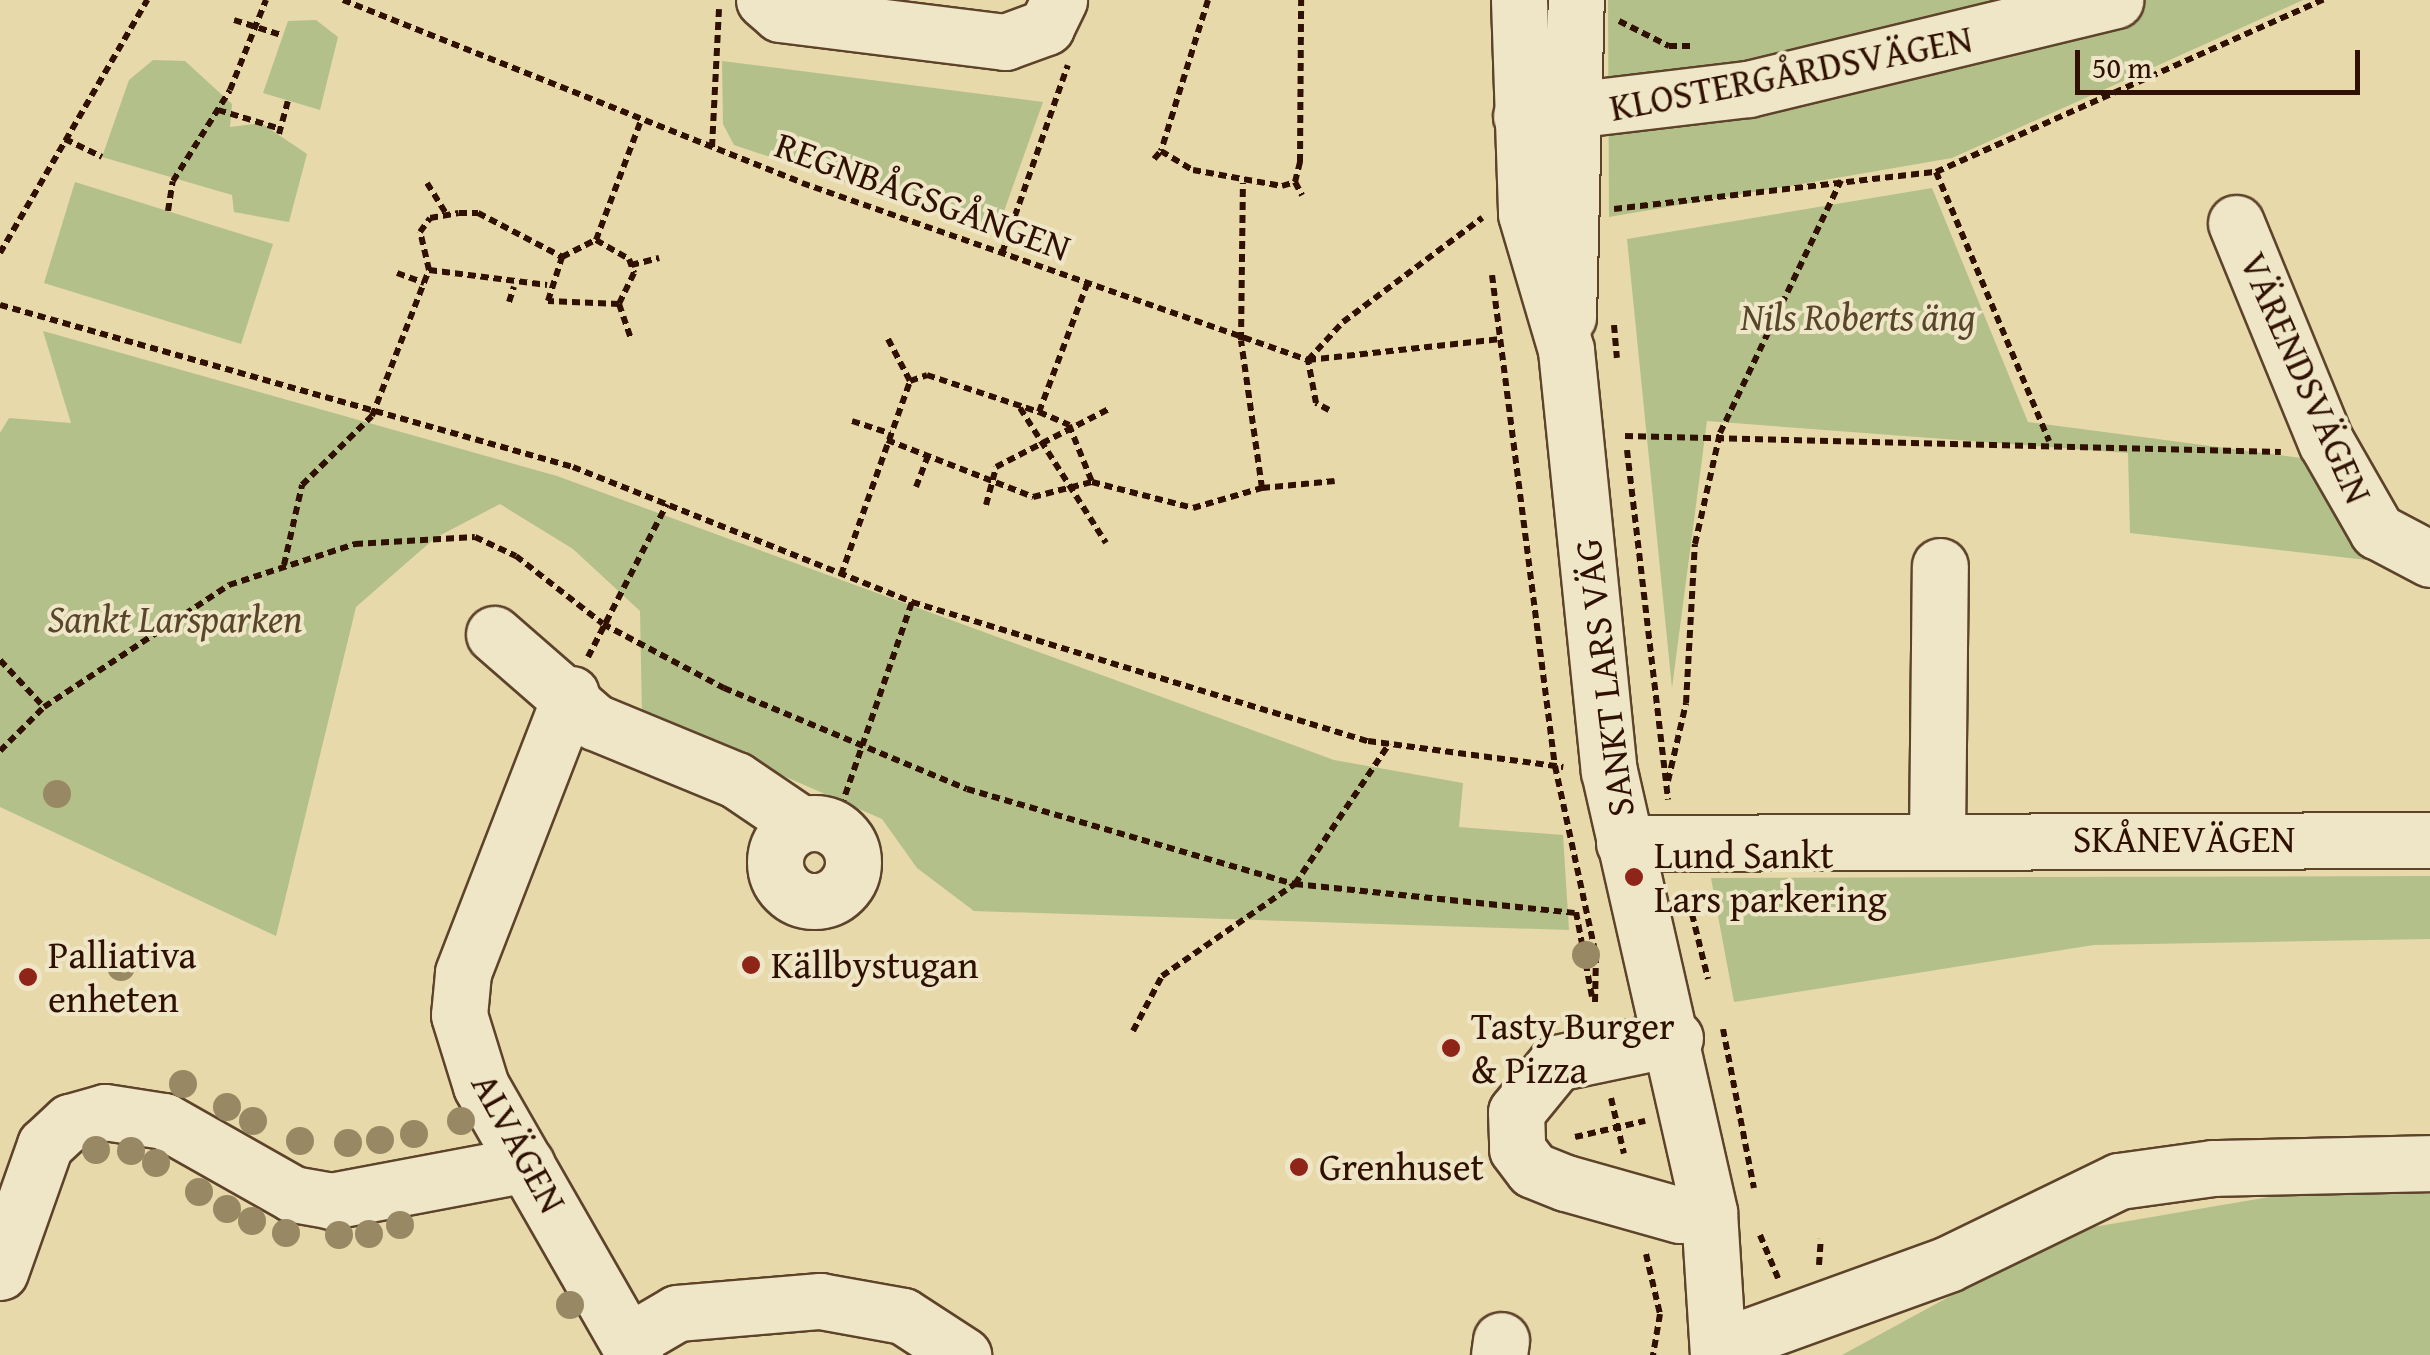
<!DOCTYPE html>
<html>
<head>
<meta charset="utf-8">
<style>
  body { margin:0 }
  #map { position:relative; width:2430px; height:1355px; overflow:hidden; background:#e7d9a9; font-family:"Gentium Book Plus",serif }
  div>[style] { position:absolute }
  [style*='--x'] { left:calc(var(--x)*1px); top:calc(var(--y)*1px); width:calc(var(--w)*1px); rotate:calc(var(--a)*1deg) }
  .green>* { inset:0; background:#b3c08a }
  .path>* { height:6px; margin-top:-3px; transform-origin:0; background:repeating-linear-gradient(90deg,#301101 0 8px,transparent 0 13px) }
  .roads { filter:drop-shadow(2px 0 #5e432b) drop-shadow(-2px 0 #5e432b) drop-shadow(0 2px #5e432b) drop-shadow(0 -2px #5e432b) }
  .minor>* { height:55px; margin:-27.5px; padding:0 27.5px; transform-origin:27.5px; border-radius:27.5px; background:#efe6c7 }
  .minor>.ring { margin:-27.5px; padding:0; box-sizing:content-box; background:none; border:55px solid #efe6c7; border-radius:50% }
  .trees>* { width:28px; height:28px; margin:-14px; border-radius:50%; background:#988863 }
  .dots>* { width:28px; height:28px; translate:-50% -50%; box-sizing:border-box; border:5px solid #efe6c7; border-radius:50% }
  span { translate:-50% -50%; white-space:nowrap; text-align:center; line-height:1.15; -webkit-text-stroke:8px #efe6c7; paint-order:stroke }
  .street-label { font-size:38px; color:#301101 }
  .park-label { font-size:38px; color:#57462a; font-style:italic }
  .poi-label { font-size:38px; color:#301101 }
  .left { translate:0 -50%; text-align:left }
  .scale { position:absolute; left:2075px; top:50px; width:285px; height:45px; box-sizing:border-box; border:5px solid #301101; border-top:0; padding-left:12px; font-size:30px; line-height:35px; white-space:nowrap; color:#301101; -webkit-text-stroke:8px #efe6c7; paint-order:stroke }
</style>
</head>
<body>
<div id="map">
  <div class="green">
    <div style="clip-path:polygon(1608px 0,2303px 0,1952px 158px,1609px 217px)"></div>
    <div style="clip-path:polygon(316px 20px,338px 37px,320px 110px,263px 93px,288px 21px)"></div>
    <div style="clip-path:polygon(153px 60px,185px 61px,232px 104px,230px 127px,261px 123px,307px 154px,289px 222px,234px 212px,232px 195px,102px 157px,129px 80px)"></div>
    <div style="clip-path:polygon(722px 61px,1043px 102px,998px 228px,989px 230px,734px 145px,723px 124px)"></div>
    <div style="clip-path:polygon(75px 182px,273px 244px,241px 344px,44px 283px)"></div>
    <div style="clip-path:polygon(1932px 188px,2028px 422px,2317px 460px,2410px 565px,2130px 533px,2128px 453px,1707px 421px,1672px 688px,1627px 239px)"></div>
    <div style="clip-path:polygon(43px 331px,557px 476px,1334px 760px,1463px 783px,1459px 827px,1563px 835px,1569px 930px,974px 911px,917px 868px,882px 819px,642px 714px,640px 611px,573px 549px,500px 504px,435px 538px,356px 607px,276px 936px,0 807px,0 433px,9px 418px,71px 423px)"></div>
    <div style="clip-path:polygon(2430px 876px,2430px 939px,2094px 945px,1734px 1002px,1711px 878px)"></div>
    <div style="clip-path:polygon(2430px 1185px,2430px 1355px,1842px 1355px,2070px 1231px,2322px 1188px)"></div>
  </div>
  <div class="path">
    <div style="--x:343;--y:0;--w:494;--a:21.7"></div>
    <div style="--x:802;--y:183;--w:536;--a:19.28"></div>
    <div style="--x:1308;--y:360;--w:194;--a:-6.2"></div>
    <div style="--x:1208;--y:0;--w:158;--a:107.3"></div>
    <div style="--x:1161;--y:151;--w:37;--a:31"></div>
    <div style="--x:1193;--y:170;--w:90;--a:10.2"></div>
    <div style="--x:1282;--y:186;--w:14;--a:-17"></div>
    <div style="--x:1295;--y:182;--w:21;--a:-76"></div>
    <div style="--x:1300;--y:162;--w:162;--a:-89.6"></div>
    <div style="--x:234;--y:20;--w:49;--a:17.7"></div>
    <div style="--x:1619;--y:21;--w:56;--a:26.6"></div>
    <div style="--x:1669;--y:46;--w:22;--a:0"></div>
    <div style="--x:218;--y:110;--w:66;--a:16.8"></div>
    <div style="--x:279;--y:134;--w:34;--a:-75"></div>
    <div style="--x:65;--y:139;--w:41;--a:25.9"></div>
    <div style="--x:712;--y:147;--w:138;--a:-87.1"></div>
    <div style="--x:1154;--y:159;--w:11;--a:-49"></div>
    <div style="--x:1936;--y:172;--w:292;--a:67.2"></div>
    <div style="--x:1295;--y:182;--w:15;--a:62"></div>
    <div style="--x:427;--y:183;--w:38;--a:58"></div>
    <div style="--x:1614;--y:209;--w:324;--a:-6.6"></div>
    <div style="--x:1936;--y:172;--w:424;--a:-24"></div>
    <div style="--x:168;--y:211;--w:30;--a:-81"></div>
    <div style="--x:173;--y:181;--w:107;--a:-57.9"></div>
    <div style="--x:230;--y:90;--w:97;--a:-68.2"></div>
    <div style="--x:596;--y:240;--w:38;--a:30"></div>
    <div style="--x:629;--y:259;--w:15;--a:70"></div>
    <div style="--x:634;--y:273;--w:34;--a:116"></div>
    <div style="--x:619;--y:304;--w:71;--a:-177.6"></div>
    <div style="--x:548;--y:301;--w:46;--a:-72.3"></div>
    <div style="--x:562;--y:257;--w:38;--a:-27"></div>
    <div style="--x:596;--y:240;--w:128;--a:-69.4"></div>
    <div style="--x:0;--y:253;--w:293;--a:-59.8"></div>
    <div style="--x:1002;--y:253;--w:199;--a:-70.7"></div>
    <div style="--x:631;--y:265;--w:29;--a:-14"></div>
    <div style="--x:429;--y:270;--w:39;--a:-103"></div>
    <div style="--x:420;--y:232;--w:17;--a:-54"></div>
    <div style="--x:430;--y:218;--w:29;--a:-10"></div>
    <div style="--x:459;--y:213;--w:19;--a:0"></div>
    <div style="--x:478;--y:213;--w:95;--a:27.6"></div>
    <div style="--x:397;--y:273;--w:29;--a:20"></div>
    <div style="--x:1492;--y:275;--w:495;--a:82.7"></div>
    <div style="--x:1555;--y:766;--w:193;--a:77.8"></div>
    <div style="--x:1596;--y:955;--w:49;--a:91.2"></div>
    <div style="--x:509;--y:302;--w:16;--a:-72"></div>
    <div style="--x:619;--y:304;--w:37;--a:71"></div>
    <div style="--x:0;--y:305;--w:595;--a:15.79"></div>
    <div style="--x:573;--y:467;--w:365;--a:21.7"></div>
    <div style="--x:912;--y:602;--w:477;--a:17"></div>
    <div style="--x:1368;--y:741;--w:197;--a:7.6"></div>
    <div style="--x:1614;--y:325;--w:33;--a:85"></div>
    <div style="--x:888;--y:339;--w:47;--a:62.4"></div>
    <div style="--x:1020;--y:408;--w:160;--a:57.5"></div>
    <div style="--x:1329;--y:410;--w:15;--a:-152"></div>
    <div style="--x:1316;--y:403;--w:44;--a:-100.5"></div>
    <div style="--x:1308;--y:360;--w:52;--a:-47.4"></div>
    <div style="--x:1343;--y:322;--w:174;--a:-36.8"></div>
    <div style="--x:1039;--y:412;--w:33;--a:23"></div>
    <div style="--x:1069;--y:425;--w:61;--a:68"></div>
    <div style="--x:852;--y:421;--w:40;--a:18"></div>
    <div style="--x:1625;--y:436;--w:656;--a:1.4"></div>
    <div style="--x:887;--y:440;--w:157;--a:21.3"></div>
    <div style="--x:1033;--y:497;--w:61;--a:-14.3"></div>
    <div style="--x:1092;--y:482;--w:104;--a:14.4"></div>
    <div style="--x:1193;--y:508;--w:72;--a:-16.2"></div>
    <div style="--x:1262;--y:488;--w:149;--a:-98.1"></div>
    <div style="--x:1241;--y:340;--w:157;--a:-89.3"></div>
    <div style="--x:1627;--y:450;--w:352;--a:83.3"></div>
    <div style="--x:916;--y:487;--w:34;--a:-69"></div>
    <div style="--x:1262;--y:488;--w:73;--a:-5.5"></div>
    <div style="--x:986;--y:505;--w:39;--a:-75"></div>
    <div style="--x:996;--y:467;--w:129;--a:-27.2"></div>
    <div style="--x:284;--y:565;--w:82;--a:-77.3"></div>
    <div style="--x:302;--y:485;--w:98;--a:-44.6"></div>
    <div style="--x:372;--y:416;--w:157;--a:-68.7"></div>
    <div style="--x:429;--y:270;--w:119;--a:7.2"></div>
    <div style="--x:841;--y:575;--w:206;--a:-70.4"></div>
    <div style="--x:910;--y:381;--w:18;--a:-19"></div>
    <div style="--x:927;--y:375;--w:118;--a:18.3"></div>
    <div style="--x:1039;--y:412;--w:137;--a:-69.4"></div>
    <div style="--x:588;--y:657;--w:172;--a:-62.7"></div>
    <div style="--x:0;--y:660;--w:64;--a:46.9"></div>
    <div style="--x:0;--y:751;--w:62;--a:-45"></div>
    <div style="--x:44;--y:707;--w:222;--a:-33.4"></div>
    <div style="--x:229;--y:585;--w:133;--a:-18"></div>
    <div style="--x:355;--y:544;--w:120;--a:-3.3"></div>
    <div style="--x:475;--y:537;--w:45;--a:24.9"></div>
    <div style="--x:516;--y:556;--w:110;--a:38"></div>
    <div style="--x:603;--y:624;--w:137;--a:27.9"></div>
    <div style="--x:724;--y:688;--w:263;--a:22.6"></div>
    <div style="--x:967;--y:789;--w:341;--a:16.2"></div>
    <div style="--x:1295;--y:884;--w:281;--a:5.9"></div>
    <div style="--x:1668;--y:781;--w:80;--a:-77"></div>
    <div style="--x:1686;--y:703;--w:159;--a:-86.8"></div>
    <div style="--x:1695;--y:544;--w:114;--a:-77.3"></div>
    <div style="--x:1720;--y:433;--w:280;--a:-64.4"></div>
    <div style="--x:841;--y:807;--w:217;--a:-70.9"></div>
    <div style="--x:1576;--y:912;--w:86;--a:79.3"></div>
    <div style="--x:1692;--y:914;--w:67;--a:76.2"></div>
    <div style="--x:1723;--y:1029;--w:162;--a:79"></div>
    <div style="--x:1133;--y:1031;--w:62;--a:-62.2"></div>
    <div style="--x:1162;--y:976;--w:162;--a:-34.7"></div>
    <div style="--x:1295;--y:884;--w:169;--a:-56.1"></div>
    <div style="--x:1611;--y:1098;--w:57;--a:76.9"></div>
    <div style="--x:1575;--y:1137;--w:72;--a:-12.9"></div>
    <div style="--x:1760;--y:1235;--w:47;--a:67.3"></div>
    <div style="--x:1646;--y:1254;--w:62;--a:76.9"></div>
    <div style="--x:1660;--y:1314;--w:42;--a:99.7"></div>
    <div style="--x:1819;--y:1265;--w:26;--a:-86"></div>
  </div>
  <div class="roads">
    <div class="minor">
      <div style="--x:764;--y:0;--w:21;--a:41"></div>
      <div style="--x:780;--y:14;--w:227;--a:7.1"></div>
      <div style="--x:1005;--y:42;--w:44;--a:-20.1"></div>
      <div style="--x:1046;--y:27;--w:30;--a:-64"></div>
      <div style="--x:1519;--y:0;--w:214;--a:88.1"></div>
      <div style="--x:1526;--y:214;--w:142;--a:73.6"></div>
      <div style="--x:1566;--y:350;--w:423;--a:84.2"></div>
      <div style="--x:1609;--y:771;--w:452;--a:77.2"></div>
      <div style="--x:1709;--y:1212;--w:143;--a:86.4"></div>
      <div style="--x:1521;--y:116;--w:229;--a:-6.8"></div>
      <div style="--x:1748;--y:89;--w:378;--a:-13.6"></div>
      <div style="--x:2236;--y:223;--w:237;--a:67.7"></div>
      <div style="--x:2326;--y:442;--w:103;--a:60.2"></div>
      <div style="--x:2377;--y:531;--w:60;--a:27.8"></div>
      <div style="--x:1568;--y:317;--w:317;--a:-88.6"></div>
      <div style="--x:494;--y:634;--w:134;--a:41.1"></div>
      <div style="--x:595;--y:722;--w:152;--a:22.4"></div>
      <div style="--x:736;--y:780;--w:78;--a:34.1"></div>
      <div style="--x:571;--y:694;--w:299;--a:111.2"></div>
      <div style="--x:463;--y:973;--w:42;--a:95.4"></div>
      <div style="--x:459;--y:1015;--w:74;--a:72.8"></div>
      <div style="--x:481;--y:1086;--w:310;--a:60.2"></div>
      <div class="ring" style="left:775px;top:823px;width:23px;height:23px"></div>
      <div style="--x:1937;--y:839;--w:273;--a:-89.4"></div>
      <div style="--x:1624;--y:843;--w:806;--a:-0.21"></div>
      <div style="--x:1675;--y:1038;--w:122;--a:168.1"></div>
      <div style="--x:1556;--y:1063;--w:63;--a:129.2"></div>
      <div style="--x:1516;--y:1112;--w:37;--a:88"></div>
      <div style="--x:1517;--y:1149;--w:26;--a:53"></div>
      <div style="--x:1533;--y:1170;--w:35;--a:22"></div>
      <div style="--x:1566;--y:1183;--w:118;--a:15.7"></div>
      <div style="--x:1680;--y:1215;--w:29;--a:-6"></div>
      <div style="--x:0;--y:1272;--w:135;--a:-70.5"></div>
      <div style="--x:45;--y:1145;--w:34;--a:-43"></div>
      <div style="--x:70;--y:1122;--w:36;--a:-16"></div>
      <div style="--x:105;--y:1112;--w:60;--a:8.7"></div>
      <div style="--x:164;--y:1121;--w:148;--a:29.5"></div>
      <div style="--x:293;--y:1194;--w:39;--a:10"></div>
      <div style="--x:331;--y:1201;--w:199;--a:-10.7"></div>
      <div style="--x:631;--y:1340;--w:53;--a:-30.4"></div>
      <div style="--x:677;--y:1313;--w:144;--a:-4.8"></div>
      <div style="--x:820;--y:1301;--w:84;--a:10.2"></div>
      <div style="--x:903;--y:1316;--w:72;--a:33"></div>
      <div style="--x:1499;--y:1355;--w:15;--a:-82"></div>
      <div style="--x:1727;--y:1355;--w:10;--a:-119"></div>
      <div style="--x:1722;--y:1346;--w:240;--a:-19.9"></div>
      <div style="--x:1948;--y:1264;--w:190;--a:-25.9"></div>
      <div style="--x:2119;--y:1181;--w:95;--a:-7.9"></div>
      <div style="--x:2213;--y:1168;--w:217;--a:-1.3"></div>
    </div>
  </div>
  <div class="trees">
    <div style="left:57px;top:794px"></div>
    <div style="left:1586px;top:955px"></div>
    <div style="left:121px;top:967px"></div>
    <div style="left:183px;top:1084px"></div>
    <div style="left:227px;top:1107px"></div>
    <div style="left:253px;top:1121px"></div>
    <div style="left:461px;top:1121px"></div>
    <div style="left:414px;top:1134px"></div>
    <div style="left:380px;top:1140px"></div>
    <div style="left:300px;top:1141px"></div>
    <div style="left:348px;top:1143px"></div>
    <div style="left:96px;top:1150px"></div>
    <div style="left:131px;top:1151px"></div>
    <div style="left:156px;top:1163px"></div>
    <div style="left:199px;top:1192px"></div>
    <div style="left:227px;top:1209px"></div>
    <div style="left:252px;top:1221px"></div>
    <div style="left:400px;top:1225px"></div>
    <div style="left:286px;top:1233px"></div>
    <div style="left:369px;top:1234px"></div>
    <div style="left:339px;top:1235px"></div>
    <div style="left:570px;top:1305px"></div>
  </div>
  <div class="dots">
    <div style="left:1634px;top:877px;background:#8f2418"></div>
    <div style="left:751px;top:965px;background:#8f2418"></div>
    <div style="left:28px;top:977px;background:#8f2418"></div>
    <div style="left:1451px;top:1048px;background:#8f2418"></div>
    <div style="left:1299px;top:1167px;background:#8f2418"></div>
  </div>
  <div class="street-label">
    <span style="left:1791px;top:73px;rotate:-11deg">KLOSTERGÅRDSVÄGEN</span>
    <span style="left:923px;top:196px;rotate:20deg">REGNBÅGSGÅNGEN</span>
    <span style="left:2306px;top:378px;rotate:66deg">VÄRENDSVÄGEN</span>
    <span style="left:1604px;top:678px;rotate:-97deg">SANKT LARS VÄG</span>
    <span style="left:2184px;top:839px">SKÅNEVÄGEN</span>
    <span style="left:519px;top:1143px;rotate:61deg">ALVÄGEN</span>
  </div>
  <div class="park-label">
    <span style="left:1858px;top:317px">Nils Roberts äng</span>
    <span style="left:175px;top:619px">Sankt Larsparken</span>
  </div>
  <div class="poi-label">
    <span class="left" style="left:1654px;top:877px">Lund Sankt<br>Lars parkering</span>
    <span class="left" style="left:48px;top:977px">Palliativa<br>enheten</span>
    <span class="left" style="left:771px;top:965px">Källbystugan</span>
    <span class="left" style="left:1471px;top:1048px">Tasty Burger<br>&amp; Pizza</span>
    <span class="left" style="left:1319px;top:1167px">Grenhuset</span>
  </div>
  <div class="scale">50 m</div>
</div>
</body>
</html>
